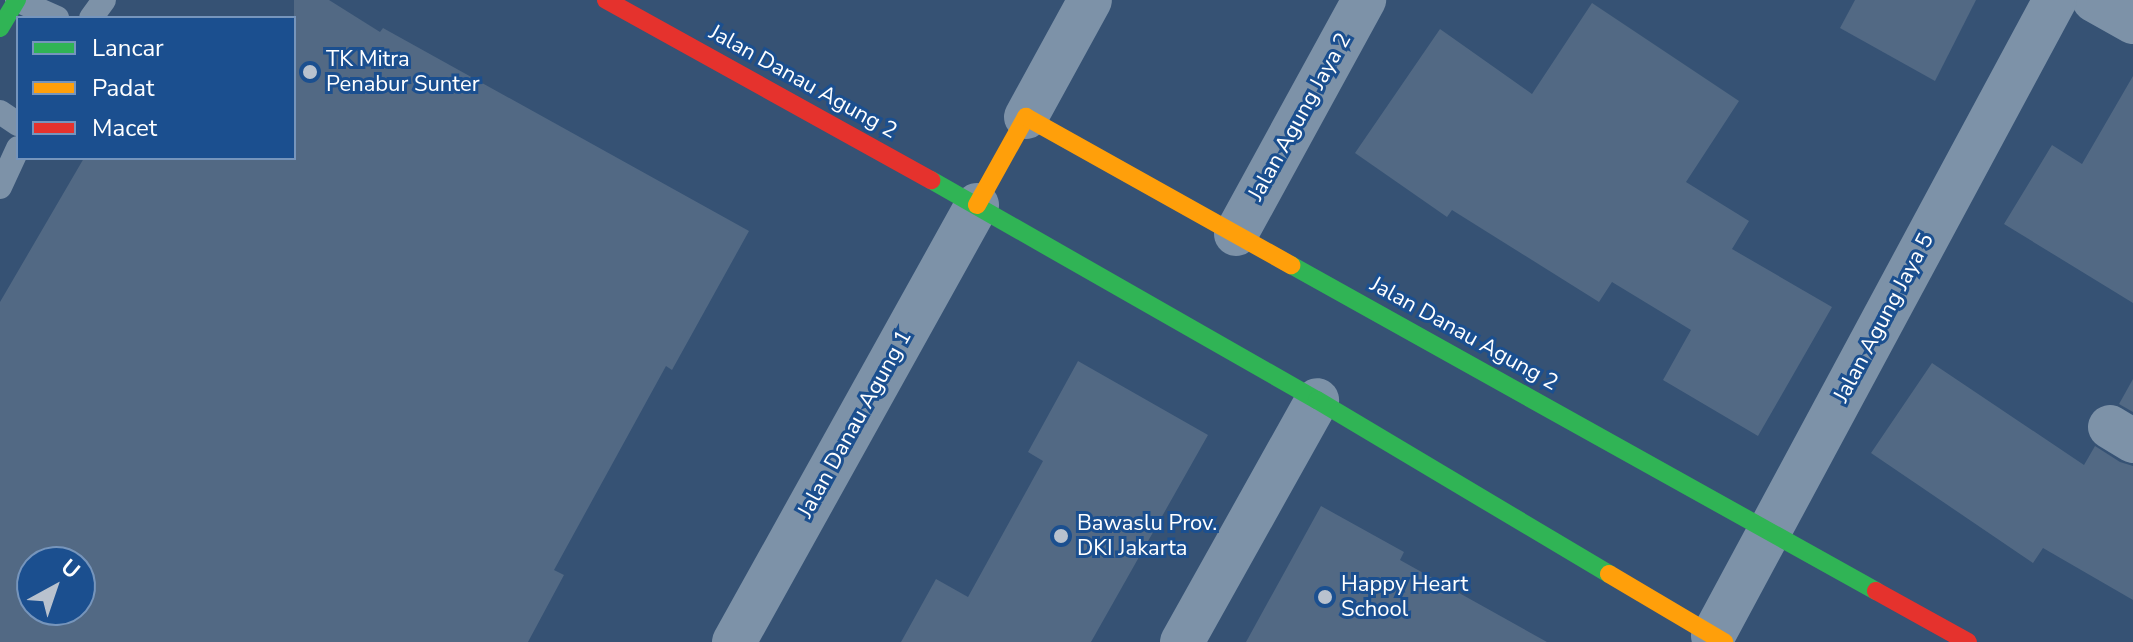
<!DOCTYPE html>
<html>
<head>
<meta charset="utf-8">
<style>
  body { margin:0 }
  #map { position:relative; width:2133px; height:642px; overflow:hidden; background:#365274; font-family:"Nunito Sans",sans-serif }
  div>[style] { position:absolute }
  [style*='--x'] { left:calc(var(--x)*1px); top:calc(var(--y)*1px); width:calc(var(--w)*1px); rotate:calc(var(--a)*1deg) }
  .building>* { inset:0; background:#526984 }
  .lane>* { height:24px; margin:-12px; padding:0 12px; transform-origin:12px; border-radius:12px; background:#7d92a8 }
  .street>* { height:44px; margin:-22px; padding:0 22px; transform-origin:22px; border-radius:22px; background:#7d92a8 }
  .fast>* { height:18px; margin:-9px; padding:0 9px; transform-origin:9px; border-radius:9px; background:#30b455 }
  .slow>* { height:18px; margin:-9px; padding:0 9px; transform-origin:9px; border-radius:9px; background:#ff9f0a }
  .jam>* { height:18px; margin:-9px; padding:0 9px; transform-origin:9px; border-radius:9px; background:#e5322d }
  .dots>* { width:22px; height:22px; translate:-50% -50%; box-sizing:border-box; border:4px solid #1b4f8f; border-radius:50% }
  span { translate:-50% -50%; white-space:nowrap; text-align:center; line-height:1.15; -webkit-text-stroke:6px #1b4f8f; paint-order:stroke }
  .poi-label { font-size:22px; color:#fff }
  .left { translate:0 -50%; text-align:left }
  .street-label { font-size:22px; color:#fff }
  .legend { position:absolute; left:16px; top:16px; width:280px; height:144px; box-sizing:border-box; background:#1b4f8f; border:2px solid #7695bc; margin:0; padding:10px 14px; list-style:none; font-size:24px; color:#fff }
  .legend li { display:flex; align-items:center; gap:16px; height:40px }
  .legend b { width:40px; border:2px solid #7695bc }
  .north { position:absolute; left:16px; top:546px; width:80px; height:80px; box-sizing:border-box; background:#1b4f8f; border:2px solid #7695bc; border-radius:50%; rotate:40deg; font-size:22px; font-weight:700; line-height:32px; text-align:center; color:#fff }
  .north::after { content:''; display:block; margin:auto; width:28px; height:36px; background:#b9c2ce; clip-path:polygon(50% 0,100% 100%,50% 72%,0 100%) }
</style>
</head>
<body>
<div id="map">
  <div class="building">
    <div style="clip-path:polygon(evenodd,294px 0,329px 0,380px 32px,383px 28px,749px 231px,672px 370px,666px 366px,554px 570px,564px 575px,528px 642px,0 642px,0 302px,84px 158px,294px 158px,294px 0,32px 562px,80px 562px,80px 610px,32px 610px,32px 562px)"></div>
    <div style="clip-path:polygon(1855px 0,1976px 0,1935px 81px,1840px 28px)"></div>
    <div style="clip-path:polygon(1592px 3px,1739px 101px,1686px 182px,1749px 221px,1732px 249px,1832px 307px,1758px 436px,1663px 380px,1691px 330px,1612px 282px,1599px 302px,1452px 210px,1447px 217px,1355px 153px,1440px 29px,1532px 94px)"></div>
    <div style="clip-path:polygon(2133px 76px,2133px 303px,2004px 224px,2052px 145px,2082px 164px)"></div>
    <div style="clip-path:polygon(1078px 361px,1208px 435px,1091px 642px,901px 642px,936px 579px,968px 597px,1043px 461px,1028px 452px)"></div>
    <div style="clip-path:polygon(1932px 363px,2084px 465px,2095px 446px,2120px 462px,2133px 466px,2133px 600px,2043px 548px,2033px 563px,1871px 453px)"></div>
    <div style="clip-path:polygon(2133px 379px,2133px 412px,2119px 404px)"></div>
    <div style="clip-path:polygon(1321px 506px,1404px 552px,1400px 560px,1547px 642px,1246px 642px)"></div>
  </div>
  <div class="lane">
    <div style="--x:17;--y:0;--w:44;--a:24.2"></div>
    <div style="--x:91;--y:18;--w:22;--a:-54"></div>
    <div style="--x:0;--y:112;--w:22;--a:34"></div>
    <div style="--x:0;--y:187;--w:43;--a:-65.2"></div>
  </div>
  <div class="street">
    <div style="--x:2094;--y:0;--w:45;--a:29.4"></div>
    <div style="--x:1026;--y:117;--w:133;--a:-61.3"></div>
    <div style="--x:1236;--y:234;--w:267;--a:-61.3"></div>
    <div style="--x:2110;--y:427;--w:27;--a:31"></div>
    <div style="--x:1713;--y:636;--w:722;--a:-61.73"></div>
    <div style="--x:734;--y:642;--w:500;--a:-60.92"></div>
    <div style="--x:1182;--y:642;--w:277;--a:-60.8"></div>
  </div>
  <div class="fast">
    <div style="--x:0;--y:28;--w:33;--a:-59"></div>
    <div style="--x:931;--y:180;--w:444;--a:29.7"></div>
    <div style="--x:1317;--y:400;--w:340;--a:30.8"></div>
    <div style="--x:1291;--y:265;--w:670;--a:29.13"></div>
  </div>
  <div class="slow">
    <div style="--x:977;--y:205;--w:101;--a:-60.9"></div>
    <div style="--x:1026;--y:117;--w:304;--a:29.2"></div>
    <div style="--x:1609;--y:574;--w:134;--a:30.6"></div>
  </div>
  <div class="jam">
    <div style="--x:606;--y:0;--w:372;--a:29"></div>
    <div style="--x:1876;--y:591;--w:105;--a:29"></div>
  </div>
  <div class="dots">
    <div style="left:310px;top:72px;background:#b9c2ce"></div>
    <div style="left:1061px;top:536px;background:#b9c2ce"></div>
    <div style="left:1325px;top:597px;background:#b9c2ce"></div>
  </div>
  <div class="poi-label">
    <span class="left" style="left:326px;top:72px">TK Mitra<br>Penabur Sunter</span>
    <span class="left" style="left:1077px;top:536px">Bawaslu Prov.<br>DKI Jakarta</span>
    <span class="left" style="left:1341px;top:597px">Happy Heart<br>School</span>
  </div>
  <div class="street-label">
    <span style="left:803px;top:82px;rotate:29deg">Jalan Danau Agung 2</span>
    <span style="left:1300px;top:117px;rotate:-61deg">Jalan Agung Jaya 2</span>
    <span style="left:1884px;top:318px;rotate:-62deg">Jalan Agung Jaya 5</span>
    <span style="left:1464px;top:334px;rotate:29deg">Jalan Danau Agung 2</span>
    <span style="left:855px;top:424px;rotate:-61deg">Jalan Danau Agung 1</span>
  </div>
  <ul class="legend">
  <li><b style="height:10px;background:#30b455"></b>Lancar</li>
  <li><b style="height:10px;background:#ff9f0a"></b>Padat</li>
  <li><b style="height:10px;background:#e5322d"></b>Macet</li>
  </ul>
  <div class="north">U</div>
</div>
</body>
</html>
